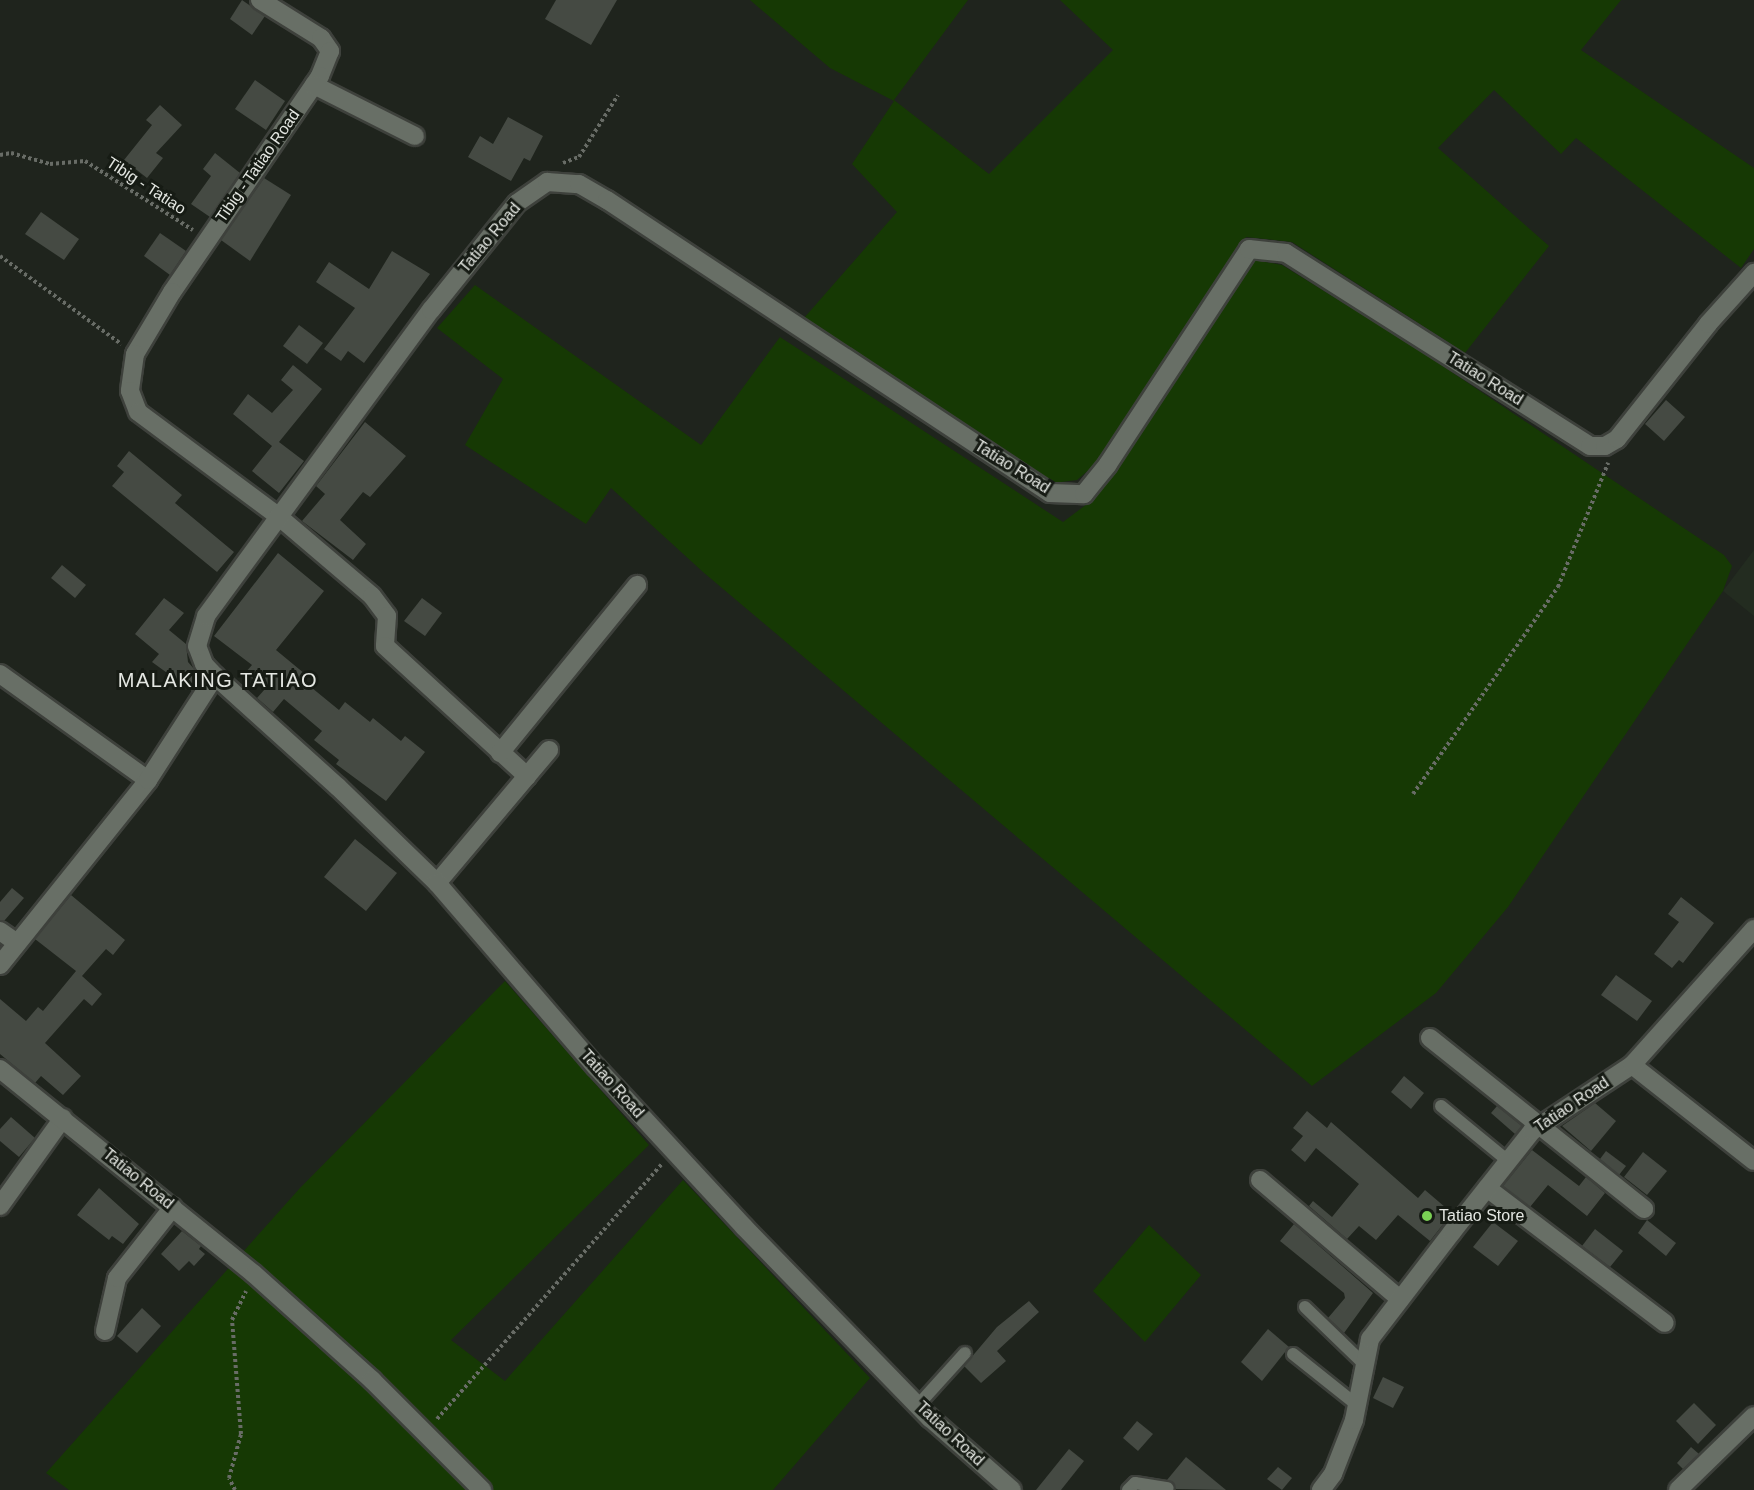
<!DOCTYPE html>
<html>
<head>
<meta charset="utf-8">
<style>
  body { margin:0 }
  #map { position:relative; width:1754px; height:1490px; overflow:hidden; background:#1f241d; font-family:Arial,sans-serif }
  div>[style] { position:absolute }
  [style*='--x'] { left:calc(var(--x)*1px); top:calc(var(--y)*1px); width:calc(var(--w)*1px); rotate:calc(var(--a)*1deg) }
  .built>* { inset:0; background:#232c20 }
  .green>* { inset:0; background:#163904 }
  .building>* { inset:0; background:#454a43 }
  .path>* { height:4px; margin-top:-2px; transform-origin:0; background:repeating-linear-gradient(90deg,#686c66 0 3px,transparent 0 6px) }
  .roads { filter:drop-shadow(2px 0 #3e413c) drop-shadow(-2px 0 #3e413c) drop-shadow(0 2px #3e413c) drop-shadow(0 -2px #3e413c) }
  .service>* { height:12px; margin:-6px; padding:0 6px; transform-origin:6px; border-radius:6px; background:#686f66 }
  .minor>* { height:18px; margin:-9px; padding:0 9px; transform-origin:9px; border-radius:9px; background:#686f66 }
  .tertiary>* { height:18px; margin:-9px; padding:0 9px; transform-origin:9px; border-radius:9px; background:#686f66 }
  .dots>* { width:16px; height:16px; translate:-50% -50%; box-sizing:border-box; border:3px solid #161b14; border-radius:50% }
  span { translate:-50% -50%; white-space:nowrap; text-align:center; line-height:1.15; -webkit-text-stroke:6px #161b14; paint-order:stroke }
  .street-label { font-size:16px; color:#e4e7e2 }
  .poi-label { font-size:16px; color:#e4e7e2 }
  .left { translate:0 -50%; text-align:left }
  .quarter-label { font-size:20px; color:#e4e7e2; letter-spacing:1.5px }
</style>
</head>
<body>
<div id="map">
  <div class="built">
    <div style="clip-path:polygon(1754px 550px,1754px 616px,1723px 591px)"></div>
  </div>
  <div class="green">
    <div style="clip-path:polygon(750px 0,968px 0,894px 100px,989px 174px,1113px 50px,1060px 0,1621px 0,1581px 50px,1754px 168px,1754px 249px,1741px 268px,1576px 138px,1561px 154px,1494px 90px,1438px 148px,1549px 246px,1465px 353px,1292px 242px,1246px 237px,1098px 462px,1077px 480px,1053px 483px,804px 318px,897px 212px,852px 164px,894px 101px,830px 68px)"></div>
    <div style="clip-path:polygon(1255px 260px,1282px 265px,1413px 346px,1724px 555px,1732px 566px,1723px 591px,1508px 907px,1436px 993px,1312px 1086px,703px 572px,611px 488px,586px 524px,465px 445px,503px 379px,437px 328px,475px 285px,701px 445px,780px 337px,1063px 522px,1091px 501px)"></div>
    <div style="clip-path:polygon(505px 981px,649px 1145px,451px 1340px,505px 1381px,683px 1180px,870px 1378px,773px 1490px,69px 1490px,46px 1473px,300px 1188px)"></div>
    <div style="clip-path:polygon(1149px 1225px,1201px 1275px,1145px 1342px,1093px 1291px)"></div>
  </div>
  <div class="building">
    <div style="clip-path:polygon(242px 0,265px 16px,252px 35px,230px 19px)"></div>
    <div style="clip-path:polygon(556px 0,617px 0,591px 45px,545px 19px)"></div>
    <div style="clip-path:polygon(255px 80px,285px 101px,266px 130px,235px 109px)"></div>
    <div style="clip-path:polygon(160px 105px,182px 125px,156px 153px,163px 158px,147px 178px,124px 160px,152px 125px,146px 120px)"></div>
    <div style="clip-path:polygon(508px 117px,543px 136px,530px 161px,524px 158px,511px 181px,468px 157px,480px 136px,493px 144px)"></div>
    <div style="clip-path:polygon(215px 153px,240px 173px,210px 217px,191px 204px,211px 176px,203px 169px)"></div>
    <div style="clip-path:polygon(264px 178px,291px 195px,250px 261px,221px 240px)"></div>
    <div style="clip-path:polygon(41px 212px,79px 239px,64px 260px,25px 234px)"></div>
    <div style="clip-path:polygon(160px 233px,186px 251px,170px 275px,144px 256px)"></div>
    <div style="clip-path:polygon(392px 251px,430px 274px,364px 363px,348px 351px,341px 361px,324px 349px,355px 308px,316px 282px,329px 262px,369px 289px)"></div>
    <div style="clip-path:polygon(299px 325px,323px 343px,307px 364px,283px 346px)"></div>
    <div style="clip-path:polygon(293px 365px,322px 389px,279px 442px,304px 461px,279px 493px,252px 471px,272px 446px,233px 414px,248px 394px,272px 413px,293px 390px,281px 380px)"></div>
    <div style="clip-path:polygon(1666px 400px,1685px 417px,1664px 441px,1645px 424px)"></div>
    <div style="clip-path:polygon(365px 422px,406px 456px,370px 497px,363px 492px,340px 520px,366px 544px,353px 560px,302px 521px,325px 494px,316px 486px)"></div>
    <div style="clip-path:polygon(129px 451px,182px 495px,175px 503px,234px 552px,217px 572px,112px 486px,124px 472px,117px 466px)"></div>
    <div style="clip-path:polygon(278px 553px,324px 591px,276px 650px,305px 674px,301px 679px,339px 710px,345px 702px,370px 722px,373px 718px,401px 741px,405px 736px,425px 752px,386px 801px,336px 764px,339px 760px,314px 740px,322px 731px,284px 699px,273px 712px,257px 698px,265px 689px,245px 673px,252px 665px,214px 636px)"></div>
    <div style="clip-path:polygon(62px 565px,86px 585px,75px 598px,51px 578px)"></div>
    <div style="clip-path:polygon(164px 598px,184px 613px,169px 630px,186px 644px,188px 662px,201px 677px,192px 691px,152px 662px,159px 654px,135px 634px)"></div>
    <div style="clip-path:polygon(422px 598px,442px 613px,425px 636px,404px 621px)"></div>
    <div style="clip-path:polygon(355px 839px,397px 873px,366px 911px,324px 877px)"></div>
    <div style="clip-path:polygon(12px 888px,24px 898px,4px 921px,0 920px,0 902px)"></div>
    <div style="clip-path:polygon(71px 895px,125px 940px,113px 955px,106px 949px,82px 976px,102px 994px,92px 1006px,84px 999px,45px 1043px,81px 1076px,63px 1095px,41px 1076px,35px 1083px,0 1054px,0 999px,26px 1021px,38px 1007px,43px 1011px,76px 971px,35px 939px)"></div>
    <div style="clip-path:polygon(1681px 897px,1714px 923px,1683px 963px,1679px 960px,1672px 968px,1654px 954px,1679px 922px,1668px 914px)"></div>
    <div style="clip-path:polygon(1616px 975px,1652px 1001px,1637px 1021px,1601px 995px)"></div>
    <div style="clip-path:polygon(1404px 1076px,1424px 1093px,1411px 1109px,1391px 1092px)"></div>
    <div style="clip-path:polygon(1595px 1103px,1616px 1121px,1591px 1151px,1562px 1126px)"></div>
    <div style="clip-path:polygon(1497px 1106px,1522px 1126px,1515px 1134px,1491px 1113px)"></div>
    <div style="clip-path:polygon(1307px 1111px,1327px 1128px,1331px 1122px,1418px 1198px,1425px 1190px,1452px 1213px,1430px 1241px,1398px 1215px,1376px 1240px,1359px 1226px,1347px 1239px,1309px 1206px,1313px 1201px,1332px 1217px,1359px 1184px,1316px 1148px,1305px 1162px,1291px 1150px,1303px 1136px,1293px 1128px)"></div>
    <div style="clip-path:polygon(11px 1117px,35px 1138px,19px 1157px,0 1141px,0 1129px)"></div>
    <div style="clip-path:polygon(1532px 1150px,1579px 1186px,1586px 1177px,1605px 1193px,1587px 1216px,1548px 1185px,1530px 1207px,1503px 1186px)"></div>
    <div style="clip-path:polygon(1606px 1151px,1626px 1166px,1619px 1175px,1600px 1159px)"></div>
    <div style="clip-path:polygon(1643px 1152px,1667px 1171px,1647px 1195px,1624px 1177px)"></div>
    <div style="clip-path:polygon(99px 1188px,139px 1224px,123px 1244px,112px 1236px,109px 1240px,77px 1215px)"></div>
    <div style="clip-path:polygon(1647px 1220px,1676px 1243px,1666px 1256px,1638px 1233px)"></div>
    <div style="clip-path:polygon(1493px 1222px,1518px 1241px,1498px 1266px,1473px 1247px)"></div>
    <div style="clip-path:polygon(1294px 1224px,1373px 1293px,1344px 1333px,1328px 1318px,1345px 1298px,1344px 1293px,1280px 1241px)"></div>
    <div style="clip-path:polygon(1595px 1229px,1623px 1251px,1610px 1267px,1582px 1246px)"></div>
    <div style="clip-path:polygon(182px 1231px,201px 1246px,199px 1249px,205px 1254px,194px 1266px,189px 1261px,179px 1271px,161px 1254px)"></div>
    <div style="clip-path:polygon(1029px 1301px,1039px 1312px,997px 1351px,1006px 1361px,981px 1383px,964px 1366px,997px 1327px)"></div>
    <div style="clip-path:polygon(142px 1308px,161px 1326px,137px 1353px,117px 1336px)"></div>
    <div style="clip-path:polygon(1268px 1329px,1289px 1347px,1262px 1381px,1241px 1362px)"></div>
    <div style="clip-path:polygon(1383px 1377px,1404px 1387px,1393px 1408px,1373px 1398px)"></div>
    <div style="clip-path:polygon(1694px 1403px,1716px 1425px,1698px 1444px,1676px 1421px)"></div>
    <div style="clip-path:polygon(1137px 1421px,1153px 1434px,1138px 1451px,1123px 1438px)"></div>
    <div style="clip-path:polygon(1691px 1447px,1699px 1454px,1683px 1469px,1677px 1463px)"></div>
    <div style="clip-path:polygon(1069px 1449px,1084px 1461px,1061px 1490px,1036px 1490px)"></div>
    <div style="clip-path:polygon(1186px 1457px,1226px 1490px,1176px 1489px,1167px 1480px)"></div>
    <div style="clip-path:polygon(1278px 1467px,1292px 1478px,1282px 1490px,1267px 1479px)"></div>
  </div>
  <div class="path">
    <div style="--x:0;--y:155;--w:11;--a:-10"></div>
    <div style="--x:11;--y:153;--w:41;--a:15.8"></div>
    <div style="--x:50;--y:164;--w:35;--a:-5"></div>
    <div style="--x:85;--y:161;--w:128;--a:32.6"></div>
    <div style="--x:563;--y:163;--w:17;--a:-21"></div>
    <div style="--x:579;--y:157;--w:73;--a:-57.8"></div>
    <div style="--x:0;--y:256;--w:150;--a:36"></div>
    <div style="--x:1413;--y:794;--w:253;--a:-55"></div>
    <div style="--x:1558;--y:587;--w:134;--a:-68"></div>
    <div style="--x:437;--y:1419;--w:340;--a:-48.6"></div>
    <div style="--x:235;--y:1490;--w:13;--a:-117"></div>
    <div style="--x:229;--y:1478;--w:46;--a:-74.7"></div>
    <div style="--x:241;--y:1434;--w:114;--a:-94.5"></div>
    <div style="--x:232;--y:1320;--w:32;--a:-64"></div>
  </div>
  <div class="roads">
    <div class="service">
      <div style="--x:1441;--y:1106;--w:87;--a:39.4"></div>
      <div style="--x:1305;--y:1307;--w:82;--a:44"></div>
      <div style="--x:1293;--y:1354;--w:82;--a:38.6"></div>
      <div style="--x:918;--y:1405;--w:70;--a:-47.9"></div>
      <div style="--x:1128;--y:1490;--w:10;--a:-45"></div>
      <div style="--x:1135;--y:1483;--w:33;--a:9"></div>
    </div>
    <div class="minor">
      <div style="--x:260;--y:0;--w:72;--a:31.9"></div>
      <div style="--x:321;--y:38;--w:16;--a:55"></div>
      <div style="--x:330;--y:51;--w:27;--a:112"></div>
      <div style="--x:320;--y:76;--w:262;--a:124.4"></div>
      <div style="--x:172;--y:292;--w:72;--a:120.8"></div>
      <div style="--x:135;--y:354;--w:37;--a:98"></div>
      <div style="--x:130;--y:391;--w:22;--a:69"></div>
      <div style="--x:138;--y:412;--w:174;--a:36.6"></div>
      <div style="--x:278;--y:516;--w:123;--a:40.4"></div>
      <div style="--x:372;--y:596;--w:25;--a:53"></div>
      <div style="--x:387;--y:616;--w:30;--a:94"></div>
      <div style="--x:385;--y:646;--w:193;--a:42.5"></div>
      <div style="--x:314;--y:85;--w:113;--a:26.8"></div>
      <div style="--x:0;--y:674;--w:182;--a:35.6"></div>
      <div style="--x:215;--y:676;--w:16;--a:-133"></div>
      <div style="--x:204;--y:664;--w:19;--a:-111"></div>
      <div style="--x:197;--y:646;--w:31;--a:-73"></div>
      <div style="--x:206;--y:616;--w:380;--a:-53.7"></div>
      <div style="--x:431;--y:310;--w:137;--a:-51.2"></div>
      <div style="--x:517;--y:203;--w:37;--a:-35"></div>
      <div style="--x:547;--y:182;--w:32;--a:4"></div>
      <div style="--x:579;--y:184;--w:32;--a:30"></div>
      <div style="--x:607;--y:200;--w:531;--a:33.48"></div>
      <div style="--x:1050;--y:493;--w:34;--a:2"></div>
      <div style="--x:1084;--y:494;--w:38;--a:-51"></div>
      <div style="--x:1108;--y:464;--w:257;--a:-56.7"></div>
      <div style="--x:1249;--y:249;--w:37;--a:6"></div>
      <div style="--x:1286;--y:253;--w:360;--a:32.4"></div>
      <div style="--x:1590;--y:446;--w:15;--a:0"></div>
      <div style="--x:1605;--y:446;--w:14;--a:-30"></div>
      <div style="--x:1617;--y:439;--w:147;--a:-51.6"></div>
      <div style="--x:1708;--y:324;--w:69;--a:-48"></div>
      <div style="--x:500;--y:753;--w:217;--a:-50.8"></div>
      <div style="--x:437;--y:883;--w:174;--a:-49.9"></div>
      <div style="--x:0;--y:931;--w:21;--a:35"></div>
      <div style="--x:1430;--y:1038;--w:274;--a:38.6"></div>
      <div style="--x:1632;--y:1065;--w:155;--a:38.2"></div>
      <div style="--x:1260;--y:1180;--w:184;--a:40.4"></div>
      <div style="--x:1487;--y:1188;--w:223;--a:37.2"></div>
      <div style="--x:0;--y:1206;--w:108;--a:-54.4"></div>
      <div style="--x:105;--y:1331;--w:54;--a:-77.2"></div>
      <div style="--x:117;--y:1278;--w:90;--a:-51.7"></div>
      <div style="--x:1678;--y:1490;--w:106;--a:-44.2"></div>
    </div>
    <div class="tertiary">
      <div style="--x:0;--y:965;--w:237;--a:-51.3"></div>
      <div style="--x:148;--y:780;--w:124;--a:-57.2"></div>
      <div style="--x:215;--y:676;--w:166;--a:42.1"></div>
      <div style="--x:338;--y:787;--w:138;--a:44.1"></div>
      <div style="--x:437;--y:883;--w:243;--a:49.2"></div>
      <div style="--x:596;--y:1067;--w:218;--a:47.2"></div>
      <div style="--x:744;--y:1227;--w:267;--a:45.8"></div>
      <div style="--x:930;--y:1418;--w:109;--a:41.3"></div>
      <div style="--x:0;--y:1069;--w:326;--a:38.9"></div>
      <div style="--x:254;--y:1274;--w:159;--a:41.9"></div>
      <div style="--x:372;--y:1380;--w:156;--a:45"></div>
      <div style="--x:1321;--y:1490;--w:20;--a:-53"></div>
      <div style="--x:1333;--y:1474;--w:58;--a:-68.7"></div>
      <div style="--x:1354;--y:1420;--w:83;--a:-78.8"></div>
      <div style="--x:1370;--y:1339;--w:135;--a:-52.5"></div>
      <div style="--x:1452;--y:1232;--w:129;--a:-51.6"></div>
      <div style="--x:1532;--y:1131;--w:120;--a:-33.4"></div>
      <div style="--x:1632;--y:1065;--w:183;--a:-48.1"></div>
    </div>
  </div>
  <div class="dots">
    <div style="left:1427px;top:1216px;background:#7bd155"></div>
  </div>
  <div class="street-label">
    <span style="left:258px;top:166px;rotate:-55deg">Tibig - Tatiao Road</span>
    <span style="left:146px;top:186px;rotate:33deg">Tibig - Tatiao</span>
    <span style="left:490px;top:238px;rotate:-50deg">Tatiao Road</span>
    <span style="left:1485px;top:379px;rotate:32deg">Tatiao Road</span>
    <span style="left:1012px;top:467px;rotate:32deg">Tatiao Road</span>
    <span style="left:612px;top:1084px;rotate:48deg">Tatiao Road</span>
    <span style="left:1572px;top:1105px;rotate:-34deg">Tatiao Road</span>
    <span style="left:138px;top:1179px;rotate:39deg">Tatiao Road</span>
    <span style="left:950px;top:1434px;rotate:43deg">Tatiao Road</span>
  </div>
  <div class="poi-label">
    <span class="left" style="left:1439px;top:1216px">Tatiao Store</span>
  </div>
  <div class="quarter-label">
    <span style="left:218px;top:680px">MALAKING TATIAO</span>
  </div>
</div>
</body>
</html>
